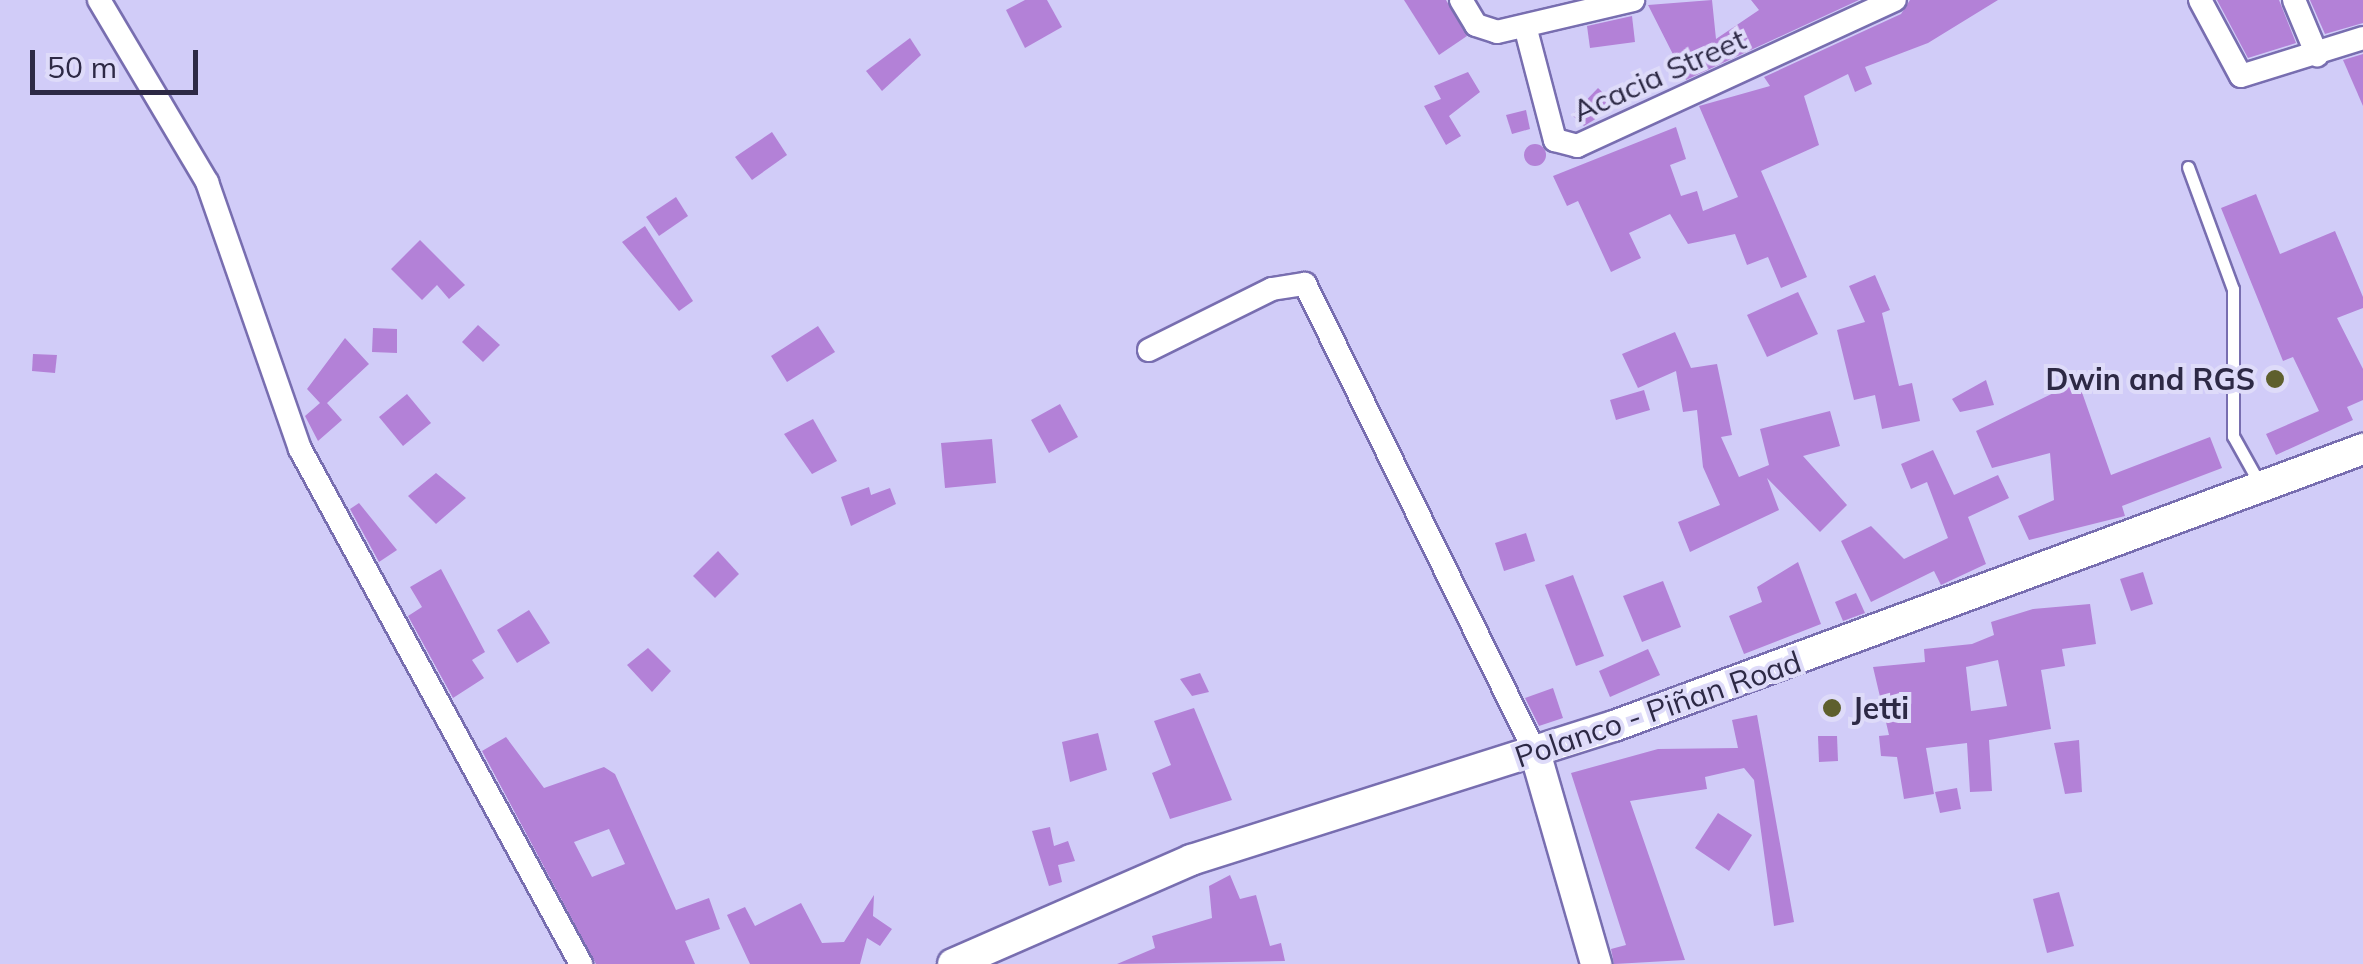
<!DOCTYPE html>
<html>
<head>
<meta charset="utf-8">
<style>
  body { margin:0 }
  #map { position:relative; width:2363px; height:964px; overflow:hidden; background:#d1ccf8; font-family:Mulish,sans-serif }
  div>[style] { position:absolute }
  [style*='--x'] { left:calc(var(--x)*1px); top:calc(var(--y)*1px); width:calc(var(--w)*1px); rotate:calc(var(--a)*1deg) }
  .building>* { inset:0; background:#b381d7 }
  .round { border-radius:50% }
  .roads { filter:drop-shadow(2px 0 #786eb0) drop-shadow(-2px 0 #786eb0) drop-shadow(0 2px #786eb0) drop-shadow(0 -2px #786eb0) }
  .lane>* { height:11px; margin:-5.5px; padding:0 5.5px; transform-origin:5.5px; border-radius:5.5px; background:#fff }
  .street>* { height:22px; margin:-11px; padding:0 11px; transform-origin:11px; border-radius:11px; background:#fff }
  .secondary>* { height:30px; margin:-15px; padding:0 15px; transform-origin:15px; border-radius:15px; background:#fff }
  .dots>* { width:28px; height:28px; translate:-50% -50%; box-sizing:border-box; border:5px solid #dedbf9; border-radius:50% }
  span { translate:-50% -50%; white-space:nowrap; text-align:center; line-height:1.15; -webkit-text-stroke:8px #dedbf9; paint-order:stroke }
  .street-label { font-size:30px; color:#2d2945 }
  .poi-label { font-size:30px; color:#2d2945; font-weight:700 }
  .right { translate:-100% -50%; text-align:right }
  .left { translate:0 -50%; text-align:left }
  .scale { position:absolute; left:30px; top:50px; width:168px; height:45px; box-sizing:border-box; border:5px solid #2d2945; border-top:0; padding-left:12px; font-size:30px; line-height:35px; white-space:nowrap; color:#2d2945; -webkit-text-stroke:8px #dedbf9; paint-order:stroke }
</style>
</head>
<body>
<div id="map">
  <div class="building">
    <div style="clip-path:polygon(1025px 0,1047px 0,1062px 27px,1025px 48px,1006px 10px)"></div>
    <div style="clip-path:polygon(1404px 0,1446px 0,1467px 36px,1439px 55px)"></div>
    <div style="clip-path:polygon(1712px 0,1716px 39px,1759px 10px,1751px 0,1859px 0,1686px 80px,1648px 5px)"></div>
    <div style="clip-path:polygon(1910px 0,1998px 0,1928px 43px,1865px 67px,1872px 84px,1855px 92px,1848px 74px,1804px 96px,1819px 145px,1761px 171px,1807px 277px,1781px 288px,1768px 257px,1747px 265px,1735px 234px,1688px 244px,1670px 214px,1629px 233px,1641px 258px,1611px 272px,1578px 201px,1567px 206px,1553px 176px,1676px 127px,1686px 159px,1670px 165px,1681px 196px,1697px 191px,1703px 211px,1738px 197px,1699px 106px,1770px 86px,1764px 77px,1901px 14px)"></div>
    <div style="clip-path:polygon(2217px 0,2279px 0,2296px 43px,2248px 58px)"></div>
    <div style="clip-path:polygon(2310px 0,2363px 0,2363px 23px,2325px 34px)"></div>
    <div style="clip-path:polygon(1632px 16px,1635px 42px,1590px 48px,1587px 26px)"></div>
    <div style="clip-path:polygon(910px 38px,921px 55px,882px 91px,866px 71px)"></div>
    <div style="clip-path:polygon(2363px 54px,2363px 106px,2343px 60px)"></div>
    <div style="clip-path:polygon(1468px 72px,1480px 92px,1449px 116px,1461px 136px,1446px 145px,1424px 106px,1441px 99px,1434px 86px)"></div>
    <div style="clip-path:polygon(1598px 88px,1617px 106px,1584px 126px,1572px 115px)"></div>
    <div style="clip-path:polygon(1526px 110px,1530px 129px,1512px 134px,1506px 115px)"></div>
    <div style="clip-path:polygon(772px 132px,787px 155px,752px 180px,735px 157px)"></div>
    <div class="round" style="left:1524px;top:144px;width:22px;height:22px"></div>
    <div style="clip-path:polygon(2256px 194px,2280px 254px,2335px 231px,2363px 297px,2363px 308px,2337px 318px,2363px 369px,2363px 400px,2347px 407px,2353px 420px,2276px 455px,2266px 434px,2319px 411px,2293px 357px,2283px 361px,2221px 208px)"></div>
    <div style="clip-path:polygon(676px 197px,688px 216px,659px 236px,646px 217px)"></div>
    <div style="clip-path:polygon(645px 226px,693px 301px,679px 311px,622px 242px)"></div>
    <div style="clip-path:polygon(420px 240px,465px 285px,449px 299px,437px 285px,422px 300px,391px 269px)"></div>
    <div style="clip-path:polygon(1875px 275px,1890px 310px,1882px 313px,1899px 386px,1912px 383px,1920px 421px,1882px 429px,1875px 395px,1854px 400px,1837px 330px,1865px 322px,1849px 286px)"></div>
    <div style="clip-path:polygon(1798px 292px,1818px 334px,1767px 357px,1747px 315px)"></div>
    <div style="clip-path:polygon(478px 325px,500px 345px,483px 362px,462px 342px)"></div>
    <div style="clip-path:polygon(818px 326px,835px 352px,787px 382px,771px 356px)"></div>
    <div style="clip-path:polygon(373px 328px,397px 329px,397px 353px,372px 352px)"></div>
    <div style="clip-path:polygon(1675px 332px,1691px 368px,1717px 364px,1732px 435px,1721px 437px,1739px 477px,1769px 465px,1760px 429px,1830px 411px,1840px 446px,1803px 456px,1847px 505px,1820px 532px,1767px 478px,1779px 510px,1690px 552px,1678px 522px,1720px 505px,1703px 467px,1697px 410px,1683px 412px,1676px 371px,1638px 388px,1622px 354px)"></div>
    <div style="clip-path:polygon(345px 338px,369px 364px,327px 403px,342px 420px,318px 441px,305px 416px,320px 403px,307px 389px)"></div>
    <div style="clip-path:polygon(33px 354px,57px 355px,55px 373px,32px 371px)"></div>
    <div style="clip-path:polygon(1986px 380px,1994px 405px,1960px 412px,1952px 399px)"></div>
    <div style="clip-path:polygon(2078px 381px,2111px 475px,2210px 437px,2222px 468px,2122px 506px,2125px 516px,2029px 540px,2018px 516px,2054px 500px,2050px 453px,1992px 468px,1976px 431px)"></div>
    <div style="clip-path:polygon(1644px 390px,1650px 410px,1616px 420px,1610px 400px)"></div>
    <div style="clip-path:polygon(407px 394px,431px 423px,403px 446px,379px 417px)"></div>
    <div style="clip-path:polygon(1060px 404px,1078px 437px,1049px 453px,1031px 420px)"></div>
    <div style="clip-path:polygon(813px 419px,837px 461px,812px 474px,784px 434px)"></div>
    <div style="clip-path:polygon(992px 439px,996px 483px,945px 488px,941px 443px)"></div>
    <div style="clip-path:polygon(1933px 450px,1954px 495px,1998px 475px,2009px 498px,1968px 517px,1986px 564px,1941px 585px,1934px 571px,1871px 602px,1841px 541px,1871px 526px,1904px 559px,1948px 538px,1927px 482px,1911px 489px,1901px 464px)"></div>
    <div style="clip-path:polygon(436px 473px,466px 498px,436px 524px,408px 496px)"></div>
    <div style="clip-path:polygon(869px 487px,871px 495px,890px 488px,896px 504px,851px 526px,841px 497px)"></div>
    <div style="clip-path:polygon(359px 503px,397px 550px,379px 562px,350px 509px)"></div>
    <div style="clip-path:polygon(1526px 533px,1535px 561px,1504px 571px,1495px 543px)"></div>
    <div style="clip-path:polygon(718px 551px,739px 574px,715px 598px,693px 576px)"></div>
    <div style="clip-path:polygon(1798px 562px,1821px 624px,1744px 654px,1729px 616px,1762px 602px,1757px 587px)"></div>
    <div style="clip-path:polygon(441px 569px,485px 652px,472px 660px,484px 678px,453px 698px,408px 616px,422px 607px,410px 587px)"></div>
    <div style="clip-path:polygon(2143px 572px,2153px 604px,2131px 611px,2120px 579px)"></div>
    <div style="clip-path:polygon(1573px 575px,1604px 656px,1576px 666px,1545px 585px)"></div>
    <div style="clip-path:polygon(1663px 581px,1681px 627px,1642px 642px,1623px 596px)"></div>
    <div style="clip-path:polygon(1856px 593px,1865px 613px,1843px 621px,1835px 602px)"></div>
    <div style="clip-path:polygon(evenodd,2090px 604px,2096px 644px,2062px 649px,2065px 666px,2041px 670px,2051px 729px,1989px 740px,1992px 791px,1970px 792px,1967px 743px,1926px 748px,1934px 794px,1904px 799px,1897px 757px,1881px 756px,1879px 736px,1889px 735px,1873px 667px,1925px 662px,1924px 649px,1972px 644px,1994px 635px,1991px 622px,2033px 609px,2090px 604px,1998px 660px,2007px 706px,1971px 711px,1966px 667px,1998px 660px)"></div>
    <div style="clip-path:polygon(529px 610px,550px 643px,517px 663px,497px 630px)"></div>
    <div style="clip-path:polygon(648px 648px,671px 671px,652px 692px,627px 665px)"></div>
    <div style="clip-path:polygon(1648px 649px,1660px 675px,1610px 697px,1599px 671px)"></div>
    <div style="clip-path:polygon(1200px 673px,1209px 692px,1192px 696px,1180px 679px)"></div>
    <div style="clip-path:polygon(1553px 688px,1563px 718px,1539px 726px,1525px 698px)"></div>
    <div style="clip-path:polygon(1194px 708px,1232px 800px,1170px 819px,1152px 773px,1171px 765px,1154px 721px)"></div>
    <div style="clip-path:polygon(1757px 715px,1794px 922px,1774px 926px,1754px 780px,1744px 768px,1705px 777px,1707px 789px,1630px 801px,1685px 960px,1614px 964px,1611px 949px,1626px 945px,1571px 773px,1658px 749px,1738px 748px,1732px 720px)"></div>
    <div style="clip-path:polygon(1098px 733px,1107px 770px,1070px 782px,1062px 742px)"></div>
    <div style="clip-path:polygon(1818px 736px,1837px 736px,1838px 761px,1819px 762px)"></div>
    <div style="clip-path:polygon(evenodd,506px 737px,544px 788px,604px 767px,615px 774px,676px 910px,709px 898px,720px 929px,685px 941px,695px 964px,596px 964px,482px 751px,506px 737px,609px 829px,625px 864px,592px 877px,574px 842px,609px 829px)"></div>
    <div style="clip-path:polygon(2079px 740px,2082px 792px,2065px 794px,2054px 743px)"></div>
    <div style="clip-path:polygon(1957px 788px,1961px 809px,1940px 813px,1935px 792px)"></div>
    <div style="clip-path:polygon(1718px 813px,1752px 835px,1729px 871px,1695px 848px)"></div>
    <div style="clip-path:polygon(1050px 827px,1054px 846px,1068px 841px,1075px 861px,1058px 865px,1062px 882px,1049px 886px,1032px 831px)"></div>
    <div style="clip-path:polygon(1230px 875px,1240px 899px,1256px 895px,1270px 946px,1281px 943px,1285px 961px,1117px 964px,1155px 948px,1152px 936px,1212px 918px,1209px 886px)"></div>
    <div style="clip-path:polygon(2059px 892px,2074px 946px,2047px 953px,2033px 899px)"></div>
    <div style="clip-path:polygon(874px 895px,873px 916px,892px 929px,880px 946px,867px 938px,860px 964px,750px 964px,727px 915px,745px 907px,755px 926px,801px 903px,822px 943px,844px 942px)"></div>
  </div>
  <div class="roads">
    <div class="lane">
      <div style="--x:2188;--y:167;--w:130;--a:69.8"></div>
      <div style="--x:2233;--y:289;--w:147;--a:90"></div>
      <div style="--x:2233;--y:436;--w:57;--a:60.8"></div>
    </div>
    <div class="street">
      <div style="--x:99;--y:0;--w:212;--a:59.3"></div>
      <div style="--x:207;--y:182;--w:283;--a:70.8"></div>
      <div style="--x:300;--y:449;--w:587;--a:61.38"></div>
      <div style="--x:1461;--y:0;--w:29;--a:59"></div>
      <div style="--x:1476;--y:25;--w:22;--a:18"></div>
      <div style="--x:1497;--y:32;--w:140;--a:-13.2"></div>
      <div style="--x:2200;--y:0;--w:86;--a:61.7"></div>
      <div style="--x:2241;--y:76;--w:128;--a:-17.3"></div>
      <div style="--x:2294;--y:0;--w:60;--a:67.3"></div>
      <div style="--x:1525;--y:26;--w:118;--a:75.3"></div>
      <div style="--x:1555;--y:140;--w:23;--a:15"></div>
      <div style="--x:1577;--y:146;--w:350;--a:-24.7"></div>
      <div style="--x:1149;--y:350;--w:137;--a:-26.4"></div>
      <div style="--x:1272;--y:289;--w:33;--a:-9"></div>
      <div style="--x:1305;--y:284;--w:521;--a:63.83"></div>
    </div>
    <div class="secondary">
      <div style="--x:1535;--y:752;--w:221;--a:73.9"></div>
      <div style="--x:953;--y:964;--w:260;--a:-23.6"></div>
      <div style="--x:1191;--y:860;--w:444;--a:-17.6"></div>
      <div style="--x:1614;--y:726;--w:799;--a:-20.3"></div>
    </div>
  </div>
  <div class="dots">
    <div style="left:2275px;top:379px;background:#5e5f2d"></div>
    <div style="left:1832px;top:708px;background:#5e5f2d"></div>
  </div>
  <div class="street-label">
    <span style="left:1659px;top:75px;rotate:-24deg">Acacia Street</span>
    <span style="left:1658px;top:709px;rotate:-19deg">Polanco - Piñan Road</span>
  </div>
  <div class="poi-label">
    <span class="right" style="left:2255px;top:379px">Dwin and RGS</span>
    <span class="left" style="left:1852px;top:708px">Jetti</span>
  </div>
  <div class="scale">50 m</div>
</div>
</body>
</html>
